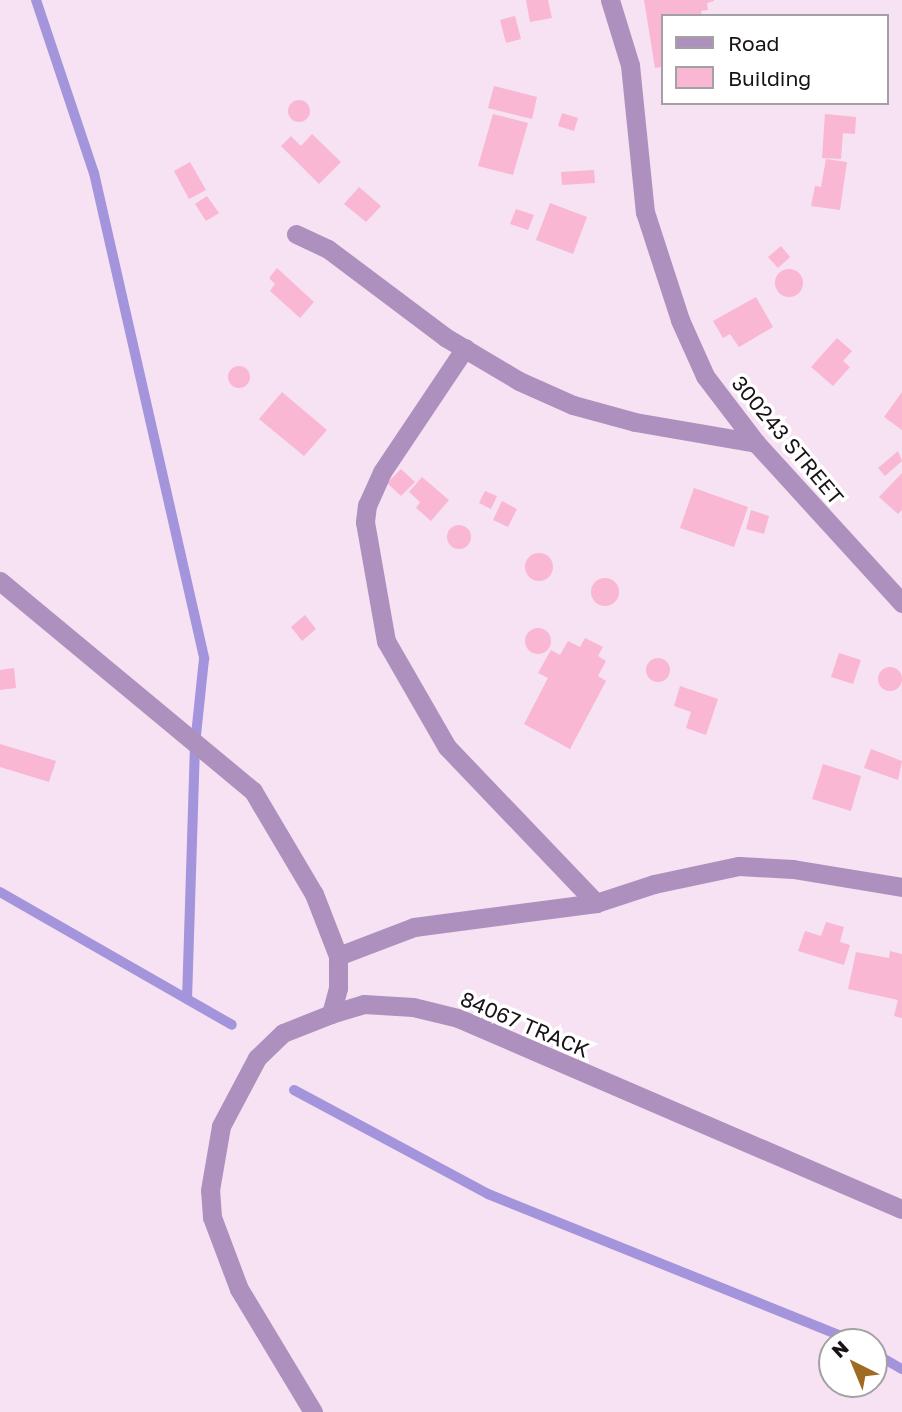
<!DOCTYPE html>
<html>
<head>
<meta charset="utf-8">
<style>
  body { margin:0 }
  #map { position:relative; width:902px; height:1412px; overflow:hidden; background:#f6e2f2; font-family:"Golos Text",sans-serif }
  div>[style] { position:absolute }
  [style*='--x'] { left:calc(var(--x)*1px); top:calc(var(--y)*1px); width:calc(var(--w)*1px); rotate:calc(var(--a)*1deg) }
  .stream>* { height:10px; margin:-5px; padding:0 5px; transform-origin:5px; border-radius:5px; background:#a394dc }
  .building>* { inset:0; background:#f9b7d3 }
  .round { border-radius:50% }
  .minor>* { height:19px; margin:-9.5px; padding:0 9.5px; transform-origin:9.5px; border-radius:9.5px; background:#ad90be }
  span { translate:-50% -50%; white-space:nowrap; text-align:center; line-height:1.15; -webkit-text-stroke:7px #fff; paint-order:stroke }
  .street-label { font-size:21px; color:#191318 }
  .legend { position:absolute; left:661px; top:14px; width:228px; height:91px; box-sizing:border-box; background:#fff; border:2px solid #a3a1a3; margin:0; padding:9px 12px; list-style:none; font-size:21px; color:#191318 }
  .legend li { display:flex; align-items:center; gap:14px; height:35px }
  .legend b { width:35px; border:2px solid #a3a1a3 }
  .north { position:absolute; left:818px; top:1328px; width:70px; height:70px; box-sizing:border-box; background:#fff; border:2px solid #a3a1a3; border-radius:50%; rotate:317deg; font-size:19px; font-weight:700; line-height:28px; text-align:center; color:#191318 }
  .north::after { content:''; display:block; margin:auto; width:24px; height:32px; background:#9f6b23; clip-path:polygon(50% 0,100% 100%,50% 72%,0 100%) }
</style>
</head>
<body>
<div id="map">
  <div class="stream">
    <div style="--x:36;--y:0;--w:182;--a:71.5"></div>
    <div style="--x:94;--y:173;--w:498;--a:77.2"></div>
    <div style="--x:204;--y:659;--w:86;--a:96"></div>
    <div style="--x:195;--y:745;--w:254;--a:91.8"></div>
    <div style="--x:0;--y:892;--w:267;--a:29.8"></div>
    <div style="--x:294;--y:1090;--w:220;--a:28.2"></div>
    <div style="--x:488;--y:1194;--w:397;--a:21.9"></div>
    <div style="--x:874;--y:1353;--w:32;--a:30"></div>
  </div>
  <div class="building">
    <div style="clip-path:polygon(526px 0,548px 0,552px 18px,530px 22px)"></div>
    <div style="clip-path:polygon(644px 0,714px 0,714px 1px,707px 3px,708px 10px,701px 11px,702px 16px,662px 16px,662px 67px,655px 68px)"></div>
    <div style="clip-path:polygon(515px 16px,521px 39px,506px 43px,500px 20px)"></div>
    <div style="clip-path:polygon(494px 86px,537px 97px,532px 119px,488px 108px)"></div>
    <div class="round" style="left:288px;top:100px;width:22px;height:22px"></div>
    <div style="clip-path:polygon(562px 113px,578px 118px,574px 131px,558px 126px)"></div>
    <div style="clip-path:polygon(493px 114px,528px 123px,513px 175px,478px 166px)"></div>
    <div style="clip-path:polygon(825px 114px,856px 117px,855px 134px,843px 133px,841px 159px,822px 158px)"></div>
    <div style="clip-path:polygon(312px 134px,341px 162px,319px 184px,281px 146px,291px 136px,301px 146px)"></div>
    <div style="clip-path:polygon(826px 159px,847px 162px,840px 210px,811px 206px,815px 186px,821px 187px)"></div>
    <div style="clip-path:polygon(190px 162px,206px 190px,189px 199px,174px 171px)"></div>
    <div style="clip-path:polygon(594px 170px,595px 183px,562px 185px,561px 172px)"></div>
    <div style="clip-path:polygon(359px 187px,381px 206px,366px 222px,344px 204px)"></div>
    <div style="clip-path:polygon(207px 196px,219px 213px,206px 221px,195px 204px)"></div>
    <div style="clip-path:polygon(550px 203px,587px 217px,573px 254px,536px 240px)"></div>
    <div style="clip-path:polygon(516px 209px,534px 215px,528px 230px,510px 224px)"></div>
    <div style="clip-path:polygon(781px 246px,790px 257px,778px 268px,768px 257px)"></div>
    <div style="clip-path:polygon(277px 268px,314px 302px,300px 318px,270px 291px,275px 284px,269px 278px)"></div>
    <div class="round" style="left:775px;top:269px;width:28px;height:28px"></div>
    <div style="clip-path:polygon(756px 297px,773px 327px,739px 347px,730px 334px,723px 338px,713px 321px)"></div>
    <div style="clip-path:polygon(837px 338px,852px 351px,843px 361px,850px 367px,833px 386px,811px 367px)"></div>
    <div class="round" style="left:228px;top:366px;width:22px;height:22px"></div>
    <div style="clip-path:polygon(282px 392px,327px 430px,304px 456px,259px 419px)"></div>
    <div style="clip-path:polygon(902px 392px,902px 430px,884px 417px)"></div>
    <div style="clip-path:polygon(898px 451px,902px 461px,885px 476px,878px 468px)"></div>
    <div style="clip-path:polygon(401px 469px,415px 482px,401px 496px,387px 483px)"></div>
    <div style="clip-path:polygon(902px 473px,902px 510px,898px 514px,879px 497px)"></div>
    <div style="clip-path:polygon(422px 477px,449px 500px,431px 521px,416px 508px,420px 502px,409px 492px)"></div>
    <div style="clip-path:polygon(694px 488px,748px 507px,734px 547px,680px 528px)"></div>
    <div style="clip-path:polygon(485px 491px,497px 496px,491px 509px,479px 503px)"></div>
    <div style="clip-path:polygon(502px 501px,517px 509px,508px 527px,493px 520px)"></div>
    <div style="clip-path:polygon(751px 510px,769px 516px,764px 534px,746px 529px)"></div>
    <div class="round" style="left:447px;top:525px;width:24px;height:24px"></div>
    <div class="round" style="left:525px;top:553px;width:28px;height:28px"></div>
    <div class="round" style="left:591px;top:578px;width:28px;height:28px"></div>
    <div style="clip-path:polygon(305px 615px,316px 629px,302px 641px,291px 627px)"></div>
    <div class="round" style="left:525px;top:628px;width:26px;height:26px"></div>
    <div style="clip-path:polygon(585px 638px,603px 647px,598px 656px,606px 661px,598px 676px,606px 681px,570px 749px,524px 724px,548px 678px,538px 673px,551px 650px,560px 655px,568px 641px,580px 647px)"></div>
    <div style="clip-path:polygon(839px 653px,861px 660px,853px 684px,831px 677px)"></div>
    <div class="round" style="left:646px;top:658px;width:24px;height:24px"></div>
    <div class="round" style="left:878px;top:667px;width:24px;height:24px"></div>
    <div style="clip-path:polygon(14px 668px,16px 688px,0 690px,0 670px)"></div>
    <div style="clip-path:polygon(680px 686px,718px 699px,706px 735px,686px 728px,691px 712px,674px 706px)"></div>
    <div style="clip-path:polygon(0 744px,56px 761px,49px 782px,0 767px)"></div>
    <div style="clip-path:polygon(871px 749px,902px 761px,898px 780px,864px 768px)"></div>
    <div style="clip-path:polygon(823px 764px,861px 776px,851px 811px,812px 799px)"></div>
    <div style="clip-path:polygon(826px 922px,844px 927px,840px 942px,850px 945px,844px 965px,798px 951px,805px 931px,821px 936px)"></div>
    <div style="clip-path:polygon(890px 951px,902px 954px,902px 1018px,894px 1016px,898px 1000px,848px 989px,856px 952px,889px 958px)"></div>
  </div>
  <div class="minor">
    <div style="--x:610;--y:0;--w:68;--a:72.9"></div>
    <div style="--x:630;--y:65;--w:148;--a:84.2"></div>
    <div style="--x:645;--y:212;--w:114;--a:72"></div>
    <div style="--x:680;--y:320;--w:61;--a:65.9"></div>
    <div style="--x:705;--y:376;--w:84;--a:52.7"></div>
    <div style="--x:756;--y:443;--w:217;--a:47.6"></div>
    <div style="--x:296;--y:234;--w:35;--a:25"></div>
    <div style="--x:328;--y:249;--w:146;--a:36.9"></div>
    <div style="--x:445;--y:337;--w:86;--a:30.7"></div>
    <div style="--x:519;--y:381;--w:59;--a:24"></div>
    <div style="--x:573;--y:405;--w:64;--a:15.3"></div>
    <div style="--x:635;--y:422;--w:123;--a:9.8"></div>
    <div style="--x:465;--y:348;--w:149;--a:123.8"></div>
    <div style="--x:382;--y:472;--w:36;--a:114"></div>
    <div style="--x:367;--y:505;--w:17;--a:97"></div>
    <div style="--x:365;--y:522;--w:121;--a:80"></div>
    <div style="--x:386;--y:641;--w:122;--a:60.1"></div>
    <div style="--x:447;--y:747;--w:216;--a:46.3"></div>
    <div style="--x:0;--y:581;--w:329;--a:39.7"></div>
    <div style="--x:253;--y:791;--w:120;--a:59.4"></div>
    <div style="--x:314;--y:894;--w:66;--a:68.8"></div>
    <div style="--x:331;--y:1014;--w:27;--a:-75"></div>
    <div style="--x:338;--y:988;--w:32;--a:-90"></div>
    <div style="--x:338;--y:956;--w:81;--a:-20.9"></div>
    <div style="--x:414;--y:927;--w:184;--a:-7.5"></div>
    <div style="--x:596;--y:903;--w:61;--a:-18.1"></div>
    <div style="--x:654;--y:884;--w:87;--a:-12"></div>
    <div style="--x:739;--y:866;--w:54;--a:3.2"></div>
    <div style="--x:793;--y:869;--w:110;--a:9.4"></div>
    <div style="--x:313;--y:1412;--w:144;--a:-121"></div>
    <div style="--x:239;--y:1289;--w:77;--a:-110.6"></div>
    <div style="--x:212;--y:1217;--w:27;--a:-94"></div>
    <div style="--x:210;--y:1190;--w:65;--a:-80.2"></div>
    <div style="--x:221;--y:1126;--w:77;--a:-62.1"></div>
    <div style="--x:257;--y:1058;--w:36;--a:-44"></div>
    <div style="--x:283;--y:1033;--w:52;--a:-21.6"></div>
    <div style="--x:331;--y:1014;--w:34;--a:-17"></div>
    <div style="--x:364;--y:1004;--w:49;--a:3.5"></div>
    <div style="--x:413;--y:1007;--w:46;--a:13.7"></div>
    <div style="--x:458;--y:1018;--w:483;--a:23.3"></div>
  </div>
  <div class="street-label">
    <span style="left:788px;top:440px;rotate:50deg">300243 STREET</span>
    <span style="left:525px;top:1024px;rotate:23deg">84067 TRACK</span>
  </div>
  <ul class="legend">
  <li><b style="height:9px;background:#ad90be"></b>Road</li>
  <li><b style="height:19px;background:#f9b7d3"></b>Building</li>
  </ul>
  <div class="north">N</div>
</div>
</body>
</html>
